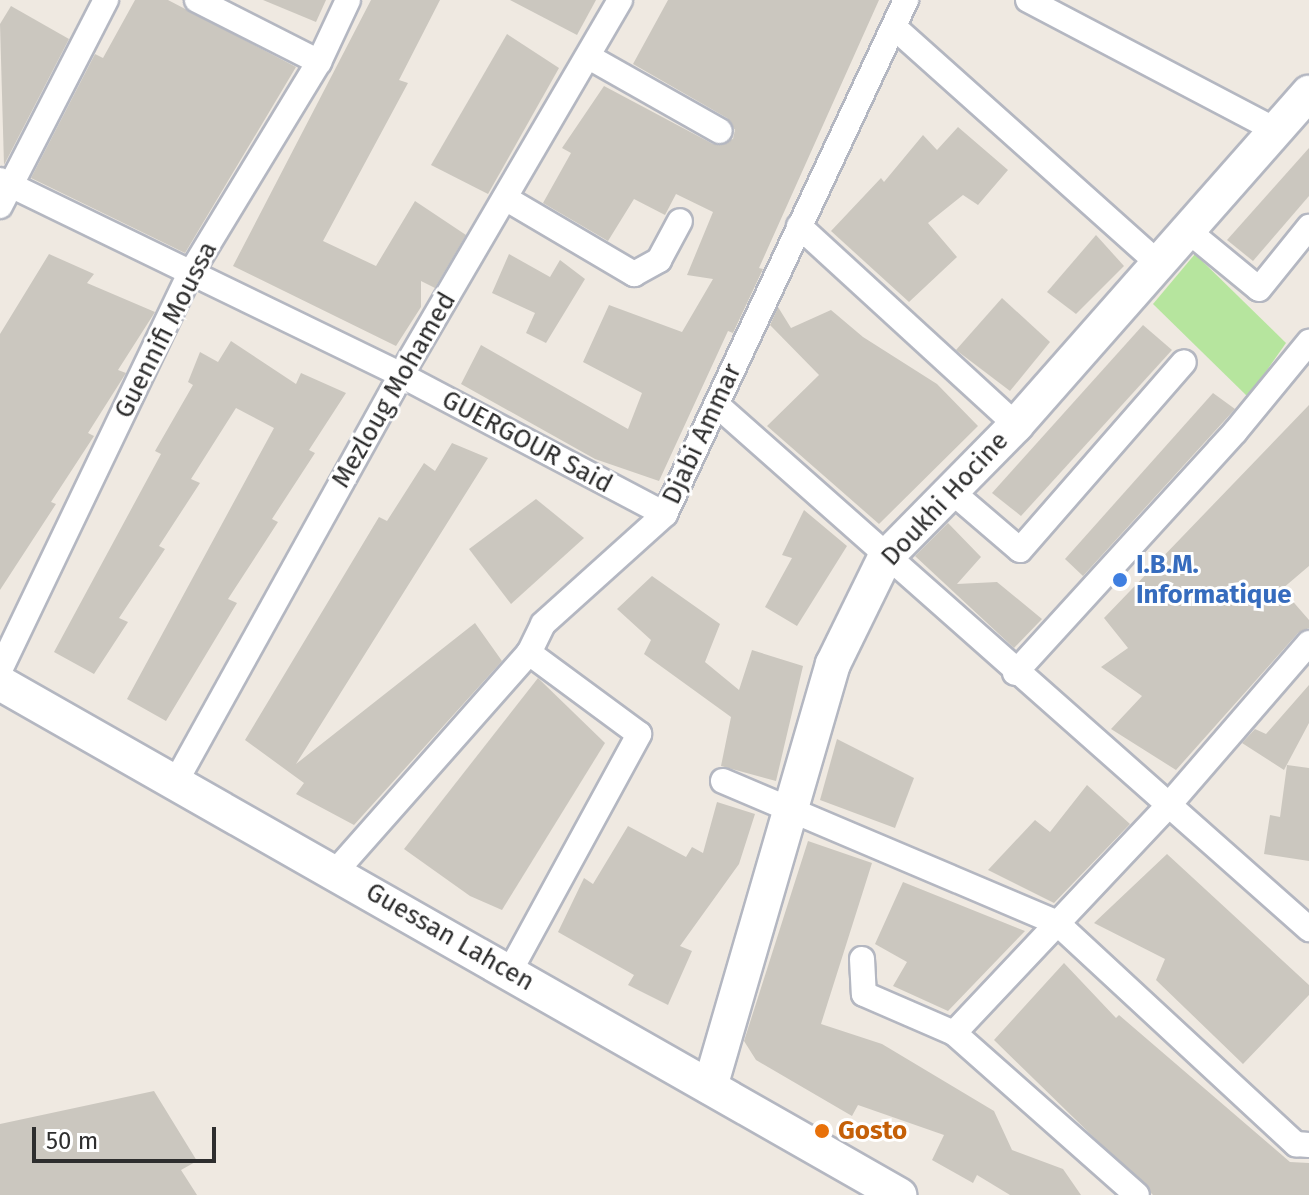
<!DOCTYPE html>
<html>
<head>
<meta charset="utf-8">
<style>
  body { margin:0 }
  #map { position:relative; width:1309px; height:1195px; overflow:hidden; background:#efe9e1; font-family:"Fira Sans",sans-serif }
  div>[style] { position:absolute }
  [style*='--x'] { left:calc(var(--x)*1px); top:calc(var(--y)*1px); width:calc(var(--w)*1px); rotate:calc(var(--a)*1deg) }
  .green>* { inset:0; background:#b6e59e }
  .building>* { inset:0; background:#cbc7bf }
  .roads { filter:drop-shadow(2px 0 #b4b7c1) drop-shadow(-2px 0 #b4b7c1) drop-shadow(0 2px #b4b7c1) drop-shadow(0 -2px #b4b7c1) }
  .street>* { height:24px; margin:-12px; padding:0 12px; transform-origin:12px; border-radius:12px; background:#fff }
  .secondary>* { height:34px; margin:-17px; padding:0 17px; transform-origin:17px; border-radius:17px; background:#fff }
  .dots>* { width:22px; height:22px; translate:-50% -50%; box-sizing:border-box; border:4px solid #fff; border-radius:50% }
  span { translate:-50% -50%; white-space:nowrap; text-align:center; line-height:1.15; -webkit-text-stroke:6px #fff; paint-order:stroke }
  .street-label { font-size:26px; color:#2e2e2e }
  .shop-label { font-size:26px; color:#366cbe; font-weight:700 }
  .left { translate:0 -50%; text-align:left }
  .food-label { font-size:26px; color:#c56008; font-weight:700 }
  .scale { position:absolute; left:32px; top:1127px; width:184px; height:36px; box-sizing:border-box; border:4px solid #2e2e2e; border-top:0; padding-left:10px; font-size:24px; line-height:28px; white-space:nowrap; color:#2e2e2e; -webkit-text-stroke:6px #fff; paint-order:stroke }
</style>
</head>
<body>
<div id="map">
  <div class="green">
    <div style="clip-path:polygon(1195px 254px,1286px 343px,1248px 397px,1153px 304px)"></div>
  </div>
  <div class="building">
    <div style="clip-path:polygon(135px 0,168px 0,296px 67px,185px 253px,31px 178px,95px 54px,103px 58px)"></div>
    <div style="clip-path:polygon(263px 0,326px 0,316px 22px)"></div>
    <div style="clip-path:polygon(371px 0,440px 0,399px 80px,408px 83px,323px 241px,376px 266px,415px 201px,466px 235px,435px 288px,421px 281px,421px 307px,396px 346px,233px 266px)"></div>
    <div style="clip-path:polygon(510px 0,596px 0,577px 35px)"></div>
    <div style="clip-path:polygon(668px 0,879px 0,759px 268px,763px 269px,733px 333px,728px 331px,659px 481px,595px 459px,461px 384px,481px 345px,628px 429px,642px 393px,583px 362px,609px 305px,682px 332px,713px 279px,687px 275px,713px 212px,676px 194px,665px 215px,634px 199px,608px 241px,543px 203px,571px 153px,562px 148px,604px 86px,713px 144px,733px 139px,735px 130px,727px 118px,633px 64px)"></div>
    <div style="clip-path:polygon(11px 6px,69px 39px,4px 165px,0 24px)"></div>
    <div style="clip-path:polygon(507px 34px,559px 68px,488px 194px,431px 165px)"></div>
    <div style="clip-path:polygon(958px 127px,1008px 170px,978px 205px,963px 195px,928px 223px,957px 257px,909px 302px,831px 231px,881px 178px,884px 182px,923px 135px,937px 150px)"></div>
    <div style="clip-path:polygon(1309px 148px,1309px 196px,1253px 261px,1227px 240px)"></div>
    <div style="clip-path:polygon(1096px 235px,1124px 266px,1076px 314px,1047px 292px)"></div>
    <div style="clip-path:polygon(49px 254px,94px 274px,87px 283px,155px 312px,118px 370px,126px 373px,88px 433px,94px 436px,51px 502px,56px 504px,0 590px,0 334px)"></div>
    <div style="clip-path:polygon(509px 254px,550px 277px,560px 260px,585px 279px,546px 343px,526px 333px,535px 313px,492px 293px)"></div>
    <div style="clip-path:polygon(1002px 298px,1050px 342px,1010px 391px,956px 350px)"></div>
    <div style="clip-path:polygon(778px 307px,791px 328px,831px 310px,863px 337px,937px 384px,978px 426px,879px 524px,767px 426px,819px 375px,770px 325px)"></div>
    <div style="clip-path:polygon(1143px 325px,1172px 350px,1021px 516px,992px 493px)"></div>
    <div style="clip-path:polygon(231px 341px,296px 384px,301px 373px,346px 393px,309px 450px,315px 453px,272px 519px,278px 522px,228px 599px,237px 603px,166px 721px,127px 699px,274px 428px,236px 408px,191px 479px,200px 483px,159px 546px,165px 549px,119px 618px,128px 622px,94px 674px,54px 652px,161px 454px,155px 451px,193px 385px,188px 382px,200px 352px,218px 362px)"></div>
    <div style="clip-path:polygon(1213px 393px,1235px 409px,1083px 576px,1065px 559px)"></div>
    <div style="clip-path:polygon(1309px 405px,1309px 566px,1282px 589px,1309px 620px,1309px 628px,1298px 633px,1176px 770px,1111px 729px,1142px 696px,1101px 667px,1128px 648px,1104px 618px)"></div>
    <div style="clip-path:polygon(452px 443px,488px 458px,296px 764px,475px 623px,502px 661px,354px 825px,296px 794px,304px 783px,245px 740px,379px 517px,387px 521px,424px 463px,435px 471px)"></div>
    <div style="clip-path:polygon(536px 499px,584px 538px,511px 604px,469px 549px)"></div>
    <div style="clip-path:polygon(804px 510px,847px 546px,797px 626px,765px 607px,792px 558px,782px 555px)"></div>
    <div style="clip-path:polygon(948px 523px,981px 557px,957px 584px,997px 582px,1042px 619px,1014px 648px,915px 556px)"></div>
    <div style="clip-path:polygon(652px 576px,720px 624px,705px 662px,739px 690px,752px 650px,803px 666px,776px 781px,721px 766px,731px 717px,644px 654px,651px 640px,617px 609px)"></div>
    <div style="clip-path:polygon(538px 678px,605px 743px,502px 910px,470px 896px,404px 849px)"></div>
    <div style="clip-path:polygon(1309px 685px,1309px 723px,1284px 770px,1242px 743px,1255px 729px,1266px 734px)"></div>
    <div style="clip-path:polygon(837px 739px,914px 778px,895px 828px,820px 800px)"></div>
    <div style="clip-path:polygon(1287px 765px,1309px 768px,1309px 861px,1264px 854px,1270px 815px,1280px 817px)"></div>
    <div style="clip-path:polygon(1087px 785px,1130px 824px,1054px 903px,988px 870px,1035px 820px,1050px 832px)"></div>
    <div style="clip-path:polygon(717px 802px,755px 814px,739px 864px,680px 946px,692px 951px,668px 1005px,628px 985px,634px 975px,558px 932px,584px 878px,593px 884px,628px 826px,686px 857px,692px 847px,703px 853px)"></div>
    <div style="clip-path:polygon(808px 841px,872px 863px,821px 1024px,882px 1044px,994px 1111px,1012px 1150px,1063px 1169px,1081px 1195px,1010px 1195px,977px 1175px,973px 1183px,932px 1160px,944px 1135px,858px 1105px,852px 1116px,756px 1060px,744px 1041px)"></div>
    <div style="clip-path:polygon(1167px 854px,1309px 985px,1309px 995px,1243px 1064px,1156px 980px,1165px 959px,1094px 923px)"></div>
    <div style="clip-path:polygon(903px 882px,1025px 931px,948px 1011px,893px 986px,907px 962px,875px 944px)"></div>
    <div style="clip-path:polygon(1064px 963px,1116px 1018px,1119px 1015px,1290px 1162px,1309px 1163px,1309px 1195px,1153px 1195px,994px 1040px)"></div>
    <div style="clip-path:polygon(154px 1091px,197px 1161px,181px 1170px,197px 1195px,0 1195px,0 1124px)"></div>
  </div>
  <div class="roads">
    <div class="street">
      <div style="--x:197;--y:0;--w:137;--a:26.9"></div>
      <div style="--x:1028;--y:0;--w:284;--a:27.7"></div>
      <div style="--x:894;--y:27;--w:351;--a:41.8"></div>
      <div style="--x:589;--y:57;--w:150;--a:29.5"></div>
      <div style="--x:0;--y:180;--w:446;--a:25.9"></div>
      <div style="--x:401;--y:375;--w:298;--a:27.8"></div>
      <div style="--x:505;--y:198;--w:150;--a:30.5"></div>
      <div style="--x:634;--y:274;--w:29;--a:-29"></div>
      <div style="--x:659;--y:260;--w:44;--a:-61.7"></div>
      <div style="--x:0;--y:206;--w:232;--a:-62.8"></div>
      <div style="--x:799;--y:226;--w:294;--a:42.5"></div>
      <div style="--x:1186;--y:229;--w:94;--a:39.4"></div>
      <div style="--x:1259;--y:289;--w:80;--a:-51.1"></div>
      <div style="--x:717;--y:405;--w:791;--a:41.51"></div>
      <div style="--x:950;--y:490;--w:92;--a:40.6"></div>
      <div style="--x:1020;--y:550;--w:249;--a:-48.9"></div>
      <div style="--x:0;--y:670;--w:439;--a:-64.4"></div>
      <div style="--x:190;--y:274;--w:248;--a:-58.7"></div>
      <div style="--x:319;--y:62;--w:68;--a:-64.9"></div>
      <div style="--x:1015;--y:673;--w:326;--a:-47.6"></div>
      <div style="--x:1235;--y:432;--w:117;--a:-50.6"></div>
      <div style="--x:723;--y:781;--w:363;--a:23"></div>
      <div style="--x:1057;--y:923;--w:326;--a:42.8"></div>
      <div style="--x:1296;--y:1144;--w:13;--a:4"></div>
      <div style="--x:175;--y:783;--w:466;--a:-61"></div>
      <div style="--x:401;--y:375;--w:434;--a:-59.7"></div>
      <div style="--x:336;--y:871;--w:291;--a:-48.5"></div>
      <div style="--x:529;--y:653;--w:32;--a:-64"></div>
      <div style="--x:543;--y:624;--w:164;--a:-42"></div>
      <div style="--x:665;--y:514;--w:568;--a:-64.88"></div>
      <div style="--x:862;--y:959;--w:35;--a:87"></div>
      <div style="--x:864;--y:994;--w:98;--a:23.4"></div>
      <div style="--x:954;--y:1033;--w:244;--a:41.5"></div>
      <div style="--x:510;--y:971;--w:270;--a:-61.4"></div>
      <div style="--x:639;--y:734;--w:137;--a:-143.6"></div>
      <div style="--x:954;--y:1033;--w:311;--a:-46.7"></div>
      <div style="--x:1167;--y:807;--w:217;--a:-49.1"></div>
    </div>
    <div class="secondary">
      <div style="--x:0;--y:683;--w:1035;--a:29.66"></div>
      <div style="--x:710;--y:1087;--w:441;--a:-73.8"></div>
      <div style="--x:833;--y:664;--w:118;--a:-63.9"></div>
      <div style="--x:885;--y:558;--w:187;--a:-45.4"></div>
      <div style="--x:1016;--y:425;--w:443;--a:-48.6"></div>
    </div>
  </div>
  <div class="dots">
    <div style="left:1120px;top:580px;background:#3f7fe0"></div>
    <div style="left:822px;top:1131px;background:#e8710a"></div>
  </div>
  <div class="street-label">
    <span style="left:166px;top:330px;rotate:-63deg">Guennifi Moussa</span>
    <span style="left:394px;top:390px;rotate:-60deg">Mezloug Mohamed</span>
    <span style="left:702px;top:434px;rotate:-65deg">Djabi Ammar</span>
    <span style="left:527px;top:442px;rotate:28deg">GUERGOUR Said</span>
    <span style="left:945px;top:499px;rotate:-47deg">Doukhi Hocine</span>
    <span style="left:450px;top:937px;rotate:30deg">Guessan Lahcen</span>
  </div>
  <div class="shop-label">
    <span class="left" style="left:1136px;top:580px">I.B.M.<br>Informatique</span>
  </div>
  <div class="food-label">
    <span class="left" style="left:838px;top:1131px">Gosto</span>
  </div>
  <div class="scale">50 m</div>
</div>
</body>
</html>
